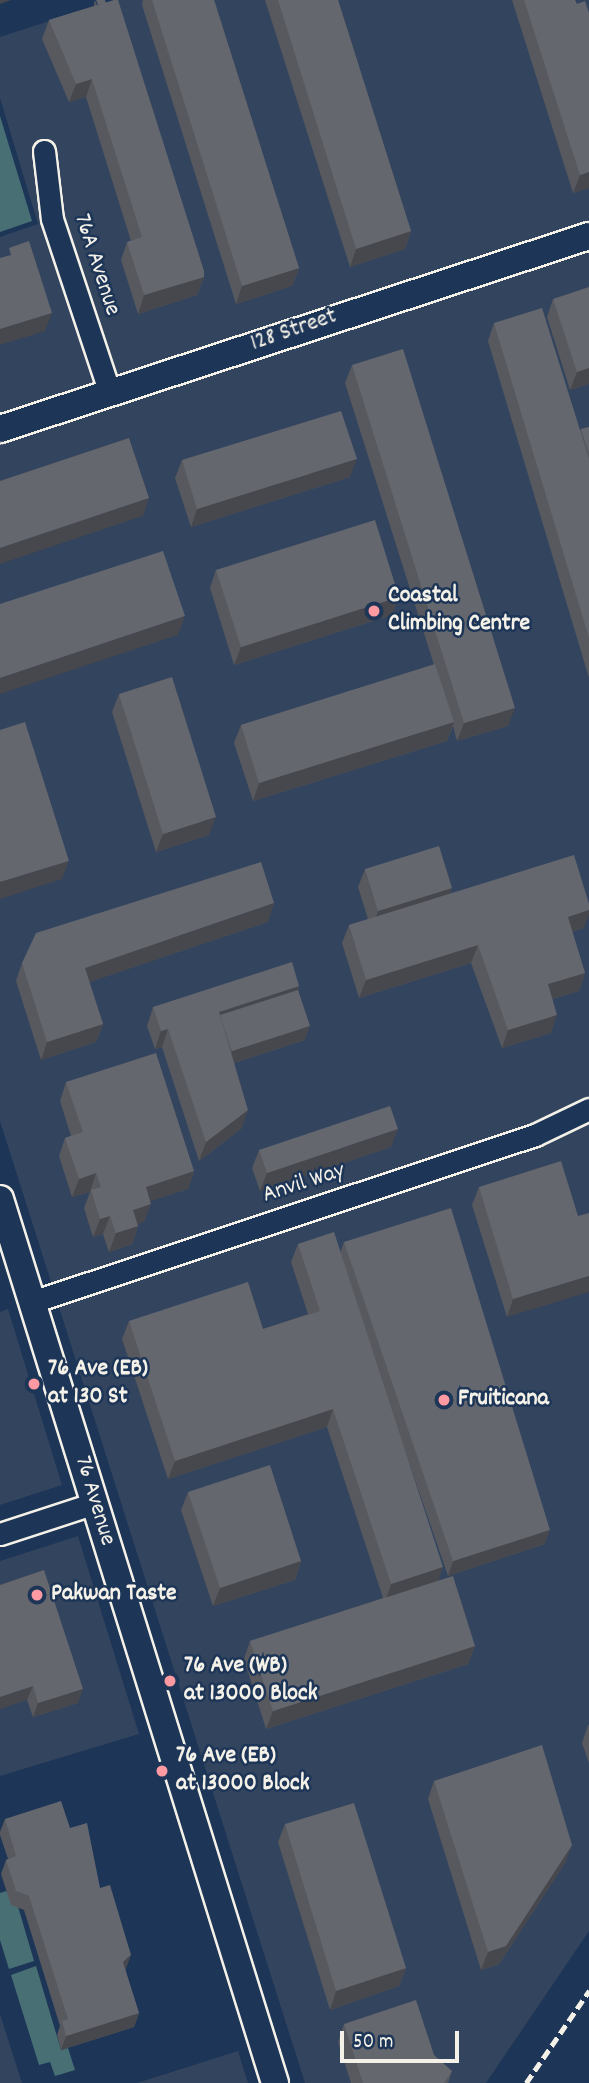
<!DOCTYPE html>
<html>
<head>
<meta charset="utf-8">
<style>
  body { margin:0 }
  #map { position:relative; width:589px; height:2083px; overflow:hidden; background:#1d3557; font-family:Dekko,sans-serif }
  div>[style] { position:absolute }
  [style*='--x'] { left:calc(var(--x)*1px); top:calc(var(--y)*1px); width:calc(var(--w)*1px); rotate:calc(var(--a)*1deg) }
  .built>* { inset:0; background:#33445e }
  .green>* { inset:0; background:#487074 }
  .roads { filter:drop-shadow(2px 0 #f4f1e8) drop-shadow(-2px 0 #f4f1e8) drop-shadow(0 2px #f4f1e8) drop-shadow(0 -2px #f4f1e8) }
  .minor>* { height:21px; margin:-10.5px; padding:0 10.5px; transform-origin:10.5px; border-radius:10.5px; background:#1d3557 }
  .major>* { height:26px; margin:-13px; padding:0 13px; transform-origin:13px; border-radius:13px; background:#1d3557 }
  .rail>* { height:4.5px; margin-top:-2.25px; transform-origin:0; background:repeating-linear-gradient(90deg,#f4f1e8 0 10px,transparent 0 15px) }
  .wall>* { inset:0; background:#57595f }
  .shaded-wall>* { inset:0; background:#47484e }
  .building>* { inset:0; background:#65676f }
  .dots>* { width:19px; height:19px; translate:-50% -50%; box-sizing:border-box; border:4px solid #1d3557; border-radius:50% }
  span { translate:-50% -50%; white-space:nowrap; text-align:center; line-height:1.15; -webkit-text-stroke:5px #1d3557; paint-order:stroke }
  .street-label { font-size:24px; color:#f4f1e8 }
  .poi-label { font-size:24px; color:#f4f1e8; font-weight:700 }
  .left { translate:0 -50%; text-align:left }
  .scale { position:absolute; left:340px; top:2031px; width:119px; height:32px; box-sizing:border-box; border:4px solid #f4f1e8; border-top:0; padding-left:9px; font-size:21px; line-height:24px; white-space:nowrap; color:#f4f1e8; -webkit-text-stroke:5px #1d3557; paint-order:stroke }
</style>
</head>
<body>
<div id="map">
  <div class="built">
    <div style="clip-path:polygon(114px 0,589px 0,589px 1931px,486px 2083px,305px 2083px,0 1121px,0 237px,38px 224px,0 98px,0 37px)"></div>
    <div style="clip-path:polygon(8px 1309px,62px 1485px,0 1505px,0 1312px)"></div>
    <div style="clip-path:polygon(78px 1536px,139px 1734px,0 1776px,0 1561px)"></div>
    <div style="clip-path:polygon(0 2014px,22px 2083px,0 2083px)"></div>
    <div style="clip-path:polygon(238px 2051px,248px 2083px,137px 2083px)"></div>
  </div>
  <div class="green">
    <div style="clip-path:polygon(0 116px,32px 221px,0 232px)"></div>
    <div style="clip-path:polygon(6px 1891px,17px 1903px,34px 1961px,9px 1969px,0 1940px,0 1893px)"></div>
    <div style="clip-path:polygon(36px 1966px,61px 2050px,68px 2048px,75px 2070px,55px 2076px,50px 2062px,39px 2065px,11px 1975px)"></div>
  </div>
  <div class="roads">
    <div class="minor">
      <div style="--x:44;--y:151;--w:68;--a:83.3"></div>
      <div style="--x:52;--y:219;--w:183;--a:71.6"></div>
      <div style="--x:32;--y:1302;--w:530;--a:-18.37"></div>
      <div style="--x:535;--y:1135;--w:60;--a:-25.7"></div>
      <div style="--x:0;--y:1534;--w:100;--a:-18.1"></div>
    </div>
    <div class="major">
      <div style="--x:0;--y:429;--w:620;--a:-18.14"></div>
      <div style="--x:0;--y:1199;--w:926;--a:72.72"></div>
    </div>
  </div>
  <div class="rail">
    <div style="--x:526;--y:2083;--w:112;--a:-55.6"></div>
  </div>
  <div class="wall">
    <div style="clip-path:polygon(95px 0,204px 277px,197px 295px,138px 314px,121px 260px,127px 242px,131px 241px,86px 97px,69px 102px,42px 39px,49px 20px,94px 6px,94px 4px)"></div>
    <div style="clip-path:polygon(143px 0,214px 0,299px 268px,292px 286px,236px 304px,142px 5px)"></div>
    <div style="clip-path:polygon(265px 0,338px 0,411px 231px,405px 249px,350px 267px)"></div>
    <div style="clip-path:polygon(512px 0,575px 0,589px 188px,573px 193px)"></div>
    <div style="clip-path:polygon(553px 299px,589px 384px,570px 390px,547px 317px)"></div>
    <div style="clip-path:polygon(494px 323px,580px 431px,581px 429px,589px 427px,589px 678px,488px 341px)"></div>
    <div style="clip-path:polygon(352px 365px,508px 726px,457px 741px,453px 726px,447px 741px,253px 801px,234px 743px,241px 725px,434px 665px,345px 383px)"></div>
    <div style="clip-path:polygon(182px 460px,350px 477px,191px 527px,175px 478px)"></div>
    <div style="clip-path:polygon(216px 570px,399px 597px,392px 615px,234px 665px,210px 588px)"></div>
    <div style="clip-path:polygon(119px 694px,209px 835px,156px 852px,112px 712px)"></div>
    <div style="clip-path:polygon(365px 869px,452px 888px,450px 894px,584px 928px,572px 932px,585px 973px,579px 991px,552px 999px,551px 1033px,502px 1048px,471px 963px,359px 998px,342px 943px,349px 925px,368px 919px,358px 887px)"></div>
    <div style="clip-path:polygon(268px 922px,89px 982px,103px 1024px,96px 1042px,41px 1060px,16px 981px,22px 963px)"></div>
    <div style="clip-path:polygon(299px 986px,298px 990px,305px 1040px,234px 1063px,242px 1128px,199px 1161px,162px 1047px,155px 1049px,147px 1026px,153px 1007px)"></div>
    <div style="clip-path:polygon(66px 1082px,194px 1171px,188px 1189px,150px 1201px,144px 1222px,137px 1224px,138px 1226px,132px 1244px,109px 1252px,103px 1234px,93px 1237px,84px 1208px,90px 1192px,72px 1197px,59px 1156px,65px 1138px,71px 1136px,60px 1101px)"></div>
    <div style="clip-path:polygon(391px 1147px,260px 1191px,252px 1168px,259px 1150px)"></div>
    <div style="clip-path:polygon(479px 1187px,578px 1216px,507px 1317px,472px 1205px)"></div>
    <div style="clip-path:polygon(344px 1242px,545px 1544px,448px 1576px,403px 1445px,438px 1581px,475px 1646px,468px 1664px,266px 1729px,244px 1659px,250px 1641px,383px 1598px,327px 1427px,168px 1479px,122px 1339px,129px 1321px,263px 1329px,308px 1314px,291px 1262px,298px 1244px,340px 1253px)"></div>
    <div style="clip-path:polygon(188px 1492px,301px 1561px,295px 1580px,213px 1606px,181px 1510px)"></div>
    <div style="clip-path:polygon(0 1585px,78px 1703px,33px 1717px,27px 1700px)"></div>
    <div style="clip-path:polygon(588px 1725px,589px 1725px,589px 1763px,582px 1743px)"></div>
    <div style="clip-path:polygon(434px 1781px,572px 1845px,565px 1863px,499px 1964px,481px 1970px,428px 1799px)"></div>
    <div style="clip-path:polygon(5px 1819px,70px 1828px,100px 1888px,126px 1969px,125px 1970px,139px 2013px,134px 2027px,61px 2050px,57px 2035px,60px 2026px,24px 1910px,11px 1905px,1px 1874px,6px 1860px,8px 1859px,0 1835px,0 1832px)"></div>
    <div style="clip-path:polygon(285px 1824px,406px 1968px,399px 1986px,330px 2010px,278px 1842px)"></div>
    <div style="clip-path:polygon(344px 2024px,452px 2071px,448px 2083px,351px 2083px,338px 2042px)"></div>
  </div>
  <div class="shaded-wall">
    <div style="clip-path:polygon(0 0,11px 0,0 4px)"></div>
    <div style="clip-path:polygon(92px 79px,86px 97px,69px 102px,76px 84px)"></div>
    <div style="clip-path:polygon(589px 172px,589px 188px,573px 193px,580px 175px)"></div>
    <div style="clip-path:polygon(411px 231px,405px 249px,350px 267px,356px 249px)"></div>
    <div style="clip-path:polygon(299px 268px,292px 286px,236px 304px,242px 286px)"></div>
    <div style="clip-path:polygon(204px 277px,197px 295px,138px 314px,144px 295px)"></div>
    <div style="clip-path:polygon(52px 313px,45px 331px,0 345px,0 329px)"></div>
    <div style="clip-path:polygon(589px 368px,589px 384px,570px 390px,577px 372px)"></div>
    <div style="clip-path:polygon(357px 459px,350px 477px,191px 527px,197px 509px)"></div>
    <div style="clip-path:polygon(149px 498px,143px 516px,0 564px,0 548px)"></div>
    <div style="clip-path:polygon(399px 597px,392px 615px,234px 665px,241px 647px)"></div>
    <div style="clip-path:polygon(185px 616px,178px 635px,0 694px,0 678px)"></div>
    <div style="clip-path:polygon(515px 708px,508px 726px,457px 741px,464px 723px)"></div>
    <div style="clip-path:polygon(454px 722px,447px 741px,253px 801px,259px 783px)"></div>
    <div style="clip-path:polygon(216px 817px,209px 835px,156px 852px,163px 834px)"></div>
    <div style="clip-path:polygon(69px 861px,62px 879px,0 899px,0 882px)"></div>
    <div style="clip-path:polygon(452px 888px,446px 906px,372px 930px,378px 911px)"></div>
    <div style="clip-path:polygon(274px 903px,268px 922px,78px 986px,85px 968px)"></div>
    <div style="clip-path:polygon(589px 910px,589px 915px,584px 928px,561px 935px,568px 917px)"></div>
    <div style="clip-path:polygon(478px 945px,471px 963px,359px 998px,366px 980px)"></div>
    <div style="clip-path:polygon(585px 973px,579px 991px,541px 1002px,548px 984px)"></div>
    <div style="clip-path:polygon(299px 986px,293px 1004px,224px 1026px,219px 1012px)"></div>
    <div style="clip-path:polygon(557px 1015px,551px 1033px,502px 1048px,508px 1030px)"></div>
    <div style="clip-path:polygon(103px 1024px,96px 1042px,41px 1060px,47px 1042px)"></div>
    <div style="clip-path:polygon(310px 1026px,305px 1040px,227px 1065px,232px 1051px)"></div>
    <div style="clip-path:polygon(168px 1029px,162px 1047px,155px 1049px,161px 1031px)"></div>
    <div style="clip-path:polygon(248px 1110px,242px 1128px,199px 1161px,206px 1142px)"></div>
    <div style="clip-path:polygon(398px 1129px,391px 1147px,260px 1191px,267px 1173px)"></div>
    <div style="clip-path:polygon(194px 1171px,188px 1189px,139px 1205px,146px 1187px)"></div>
    <div style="clip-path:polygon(96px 1173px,90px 1192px,72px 1197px,79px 1179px)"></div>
    <div style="clip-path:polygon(151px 1204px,144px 1222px,126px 1228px,133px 1210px)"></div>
    <div style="clip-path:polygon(110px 1216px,103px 1234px,93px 1237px,100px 1219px)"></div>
    <div style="clip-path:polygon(138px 1226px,132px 1244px,109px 1252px,116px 1233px)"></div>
    <div style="clip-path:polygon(589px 1276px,589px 1292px,507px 1317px,513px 1299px)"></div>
    <div style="clip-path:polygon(333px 1409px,327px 1427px,168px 1479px,175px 1461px)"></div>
    <div style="clip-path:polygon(550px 1530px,545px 1544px,448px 1576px,453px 1561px)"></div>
    <div style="clip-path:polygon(301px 1561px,295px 1580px,213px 1606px,220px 1588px)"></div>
    <div style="clip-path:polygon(443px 1567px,437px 1585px,385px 1602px,391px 1584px)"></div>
    <div style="clip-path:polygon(475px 1646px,468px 1664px,266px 1729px,273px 1711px)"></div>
    <div style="clip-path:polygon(33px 1686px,27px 1700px,0 1709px,0 1697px)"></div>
    <div style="clip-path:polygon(83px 1689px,78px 1703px,33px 1717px,38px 1703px)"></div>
    <div style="clip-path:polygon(572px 1845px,565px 1863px,499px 1964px,481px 1970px,488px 1952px)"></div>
    <div style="clip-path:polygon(131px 1955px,126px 1969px,118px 1976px,123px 1962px)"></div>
    <div style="clip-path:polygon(406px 1968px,399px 1986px,330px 2010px,336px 1991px)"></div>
    <div style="clip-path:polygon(139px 2013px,134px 2027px,61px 2050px,66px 2036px)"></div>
  </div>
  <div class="building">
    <div style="clip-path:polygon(96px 0,105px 0,106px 3px,98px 5px)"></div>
    <div style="clip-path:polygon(114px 0,118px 0,204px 271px,204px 277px,144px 295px,127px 242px,142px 237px,92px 79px,76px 84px,49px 20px)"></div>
    <div style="clip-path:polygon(152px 0,214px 0,299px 268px,242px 286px)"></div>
    <div style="clip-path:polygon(278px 0,338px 0,411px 231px,356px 249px)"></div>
    <div style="clip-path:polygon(524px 0,575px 0,577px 4px,585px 1px,589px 13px,589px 172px,580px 175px)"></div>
    <div style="clip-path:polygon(29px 241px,52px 313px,0 329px,0 258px,11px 255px,9px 248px)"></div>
    <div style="clip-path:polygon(589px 287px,589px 368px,577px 372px,553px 299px)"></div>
    <div style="clip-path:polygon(542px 308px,589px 459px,589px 638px,494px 323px)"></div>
    <div style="clip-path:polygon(403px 349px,515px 708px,464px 723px,352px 365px)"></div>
    <div style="clip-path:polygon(341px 411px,357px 459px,197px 509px,182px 460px)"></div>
    <div style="clip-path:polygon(589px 427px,589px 453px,581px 429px)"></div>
    <div style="clip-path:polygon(129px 438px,149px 498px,0 548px,0 481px)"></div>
    <div style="clip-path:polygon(375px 520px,399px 597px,241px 647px,216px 570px)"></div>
    <div style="clip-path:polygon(163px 551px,185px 616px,0 678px,0 604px)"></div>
    <div style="clip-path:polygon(435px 664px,454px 722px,259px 783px,241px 725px)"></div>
    <div style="clip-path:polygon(172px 677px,216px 817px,163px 834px,119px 694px)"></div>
    <div style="clip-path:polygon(25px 722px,69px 861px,0 882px,0 730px)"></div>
    <div style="clip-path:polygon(439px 846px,452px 888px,378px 911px,365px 869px)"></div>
    <div style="clip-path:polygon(574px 855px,589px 904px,589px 910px,568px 917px,585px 973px,548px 984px,557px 1015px,508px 1030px,478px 945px,366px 980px,349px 925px)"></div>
    <div style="clip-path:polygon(261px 862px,274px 903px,85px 968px,103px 1024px,47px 1042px,22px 963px,36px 933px)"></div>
    <div style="clip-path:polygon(292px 962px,299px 986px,219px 1012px,248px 1110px,206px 1142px,168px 1029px,161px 1031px,153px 1007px)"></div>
    <div style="clip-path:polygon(298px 990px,310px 1026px,232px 1051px,220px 1015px)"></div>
    <div style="clip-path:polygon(156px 1053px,194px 1171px,146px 1187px,151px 1204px,133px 1210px,138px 1226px,116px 1233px,110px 1216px,100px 1219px,91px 1190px,101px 1187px,96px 1173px,79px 1179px,65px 1138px,83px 1132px,66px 1082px)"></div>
    <div style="clip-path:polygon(390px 1106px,398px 1129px,267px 1173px,259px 1150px)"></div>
    <div style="clip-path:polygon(561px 1161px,578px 1216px,589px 1213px,589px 1276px,513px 1299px,479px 1187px)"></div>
    <div style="clip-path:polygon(451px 1208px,550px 1530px,453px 1561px,344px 1242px)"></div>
    <div style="clip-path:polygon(334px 1232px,443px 1567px,391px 1584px,333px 1409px,175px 1461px,129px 1321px,248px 1282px,263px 1329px,320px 1311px,298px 1244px)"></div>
    <div style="clip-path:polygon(270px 1465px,301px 1561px,220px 1588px,188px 1492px)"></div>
    <div style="clip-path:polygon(44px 1570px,83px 1689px,38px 1703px,33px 1686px,0 1697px,0 1585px)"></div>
    <div style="clip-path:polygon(453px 1576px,475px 1646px,273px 1711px,250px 1641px)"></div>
    <div style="clip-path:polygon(542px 1745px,572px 1845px,506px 1946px,488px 1952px,434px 1781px)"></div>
    <div style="clip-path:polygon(61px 1801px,70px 1828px,87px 1823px,100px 1888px,110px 1885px,131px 1955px,123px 1962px,139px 2013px,66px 2036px,62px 2021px,68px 2019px,29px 1896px,16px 1891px,6px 1860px,16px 1856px,5px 1819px)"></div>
    <div style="clip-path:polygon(354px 1803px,406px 1968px,336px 1991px,285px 1824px)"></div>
    <div style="clip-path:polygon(416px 2000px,434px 2055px,452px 2071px,444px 2083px,363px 2083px,344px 2024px)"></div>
  </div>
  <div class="dots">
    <div style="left:374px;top:611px;background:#ff9aa2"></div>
    <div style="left:34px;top:1384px;background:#ff9aa2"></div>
    <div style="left:444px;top:1400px;background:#ff9aa2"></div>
    <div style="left:37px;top:1595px;background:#ff9aa2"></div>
    <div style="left:170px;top:1681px;background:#ff9aa2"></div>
    <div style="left:162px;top:1771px;background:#ff9aa2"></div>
  </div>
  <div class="street-label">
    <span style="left:96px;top:265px;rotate:72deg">76A Avenue</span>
    <span style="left:294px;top:331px;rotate:-19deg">128 Street</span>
    <span style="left:304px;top:1184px;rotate:-18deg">Anvil Way</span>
    <span style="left:94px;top:1501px;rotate:73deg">76 Avenue</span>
  </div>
  <div class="poi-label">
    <span class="left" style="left:388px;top:611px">Coastal<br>Climbing Centre</span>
    <span class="left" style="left:48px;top:1384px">76 Ave (EB)<br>at 130 St</span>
    <span class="left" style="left:458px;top:1400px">Fruiticana</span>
    <span class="left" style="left:51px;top:1595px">Pakwan Taste</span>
    <span class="left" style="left:184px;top:1681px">76 Ave (WB)<br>at 13000 Block</span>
    <span class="left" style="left:176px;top:1771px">76 Ave (EB)<br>at 13000 Block</span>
  </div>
  <div class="scale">50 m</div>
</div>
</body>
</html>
